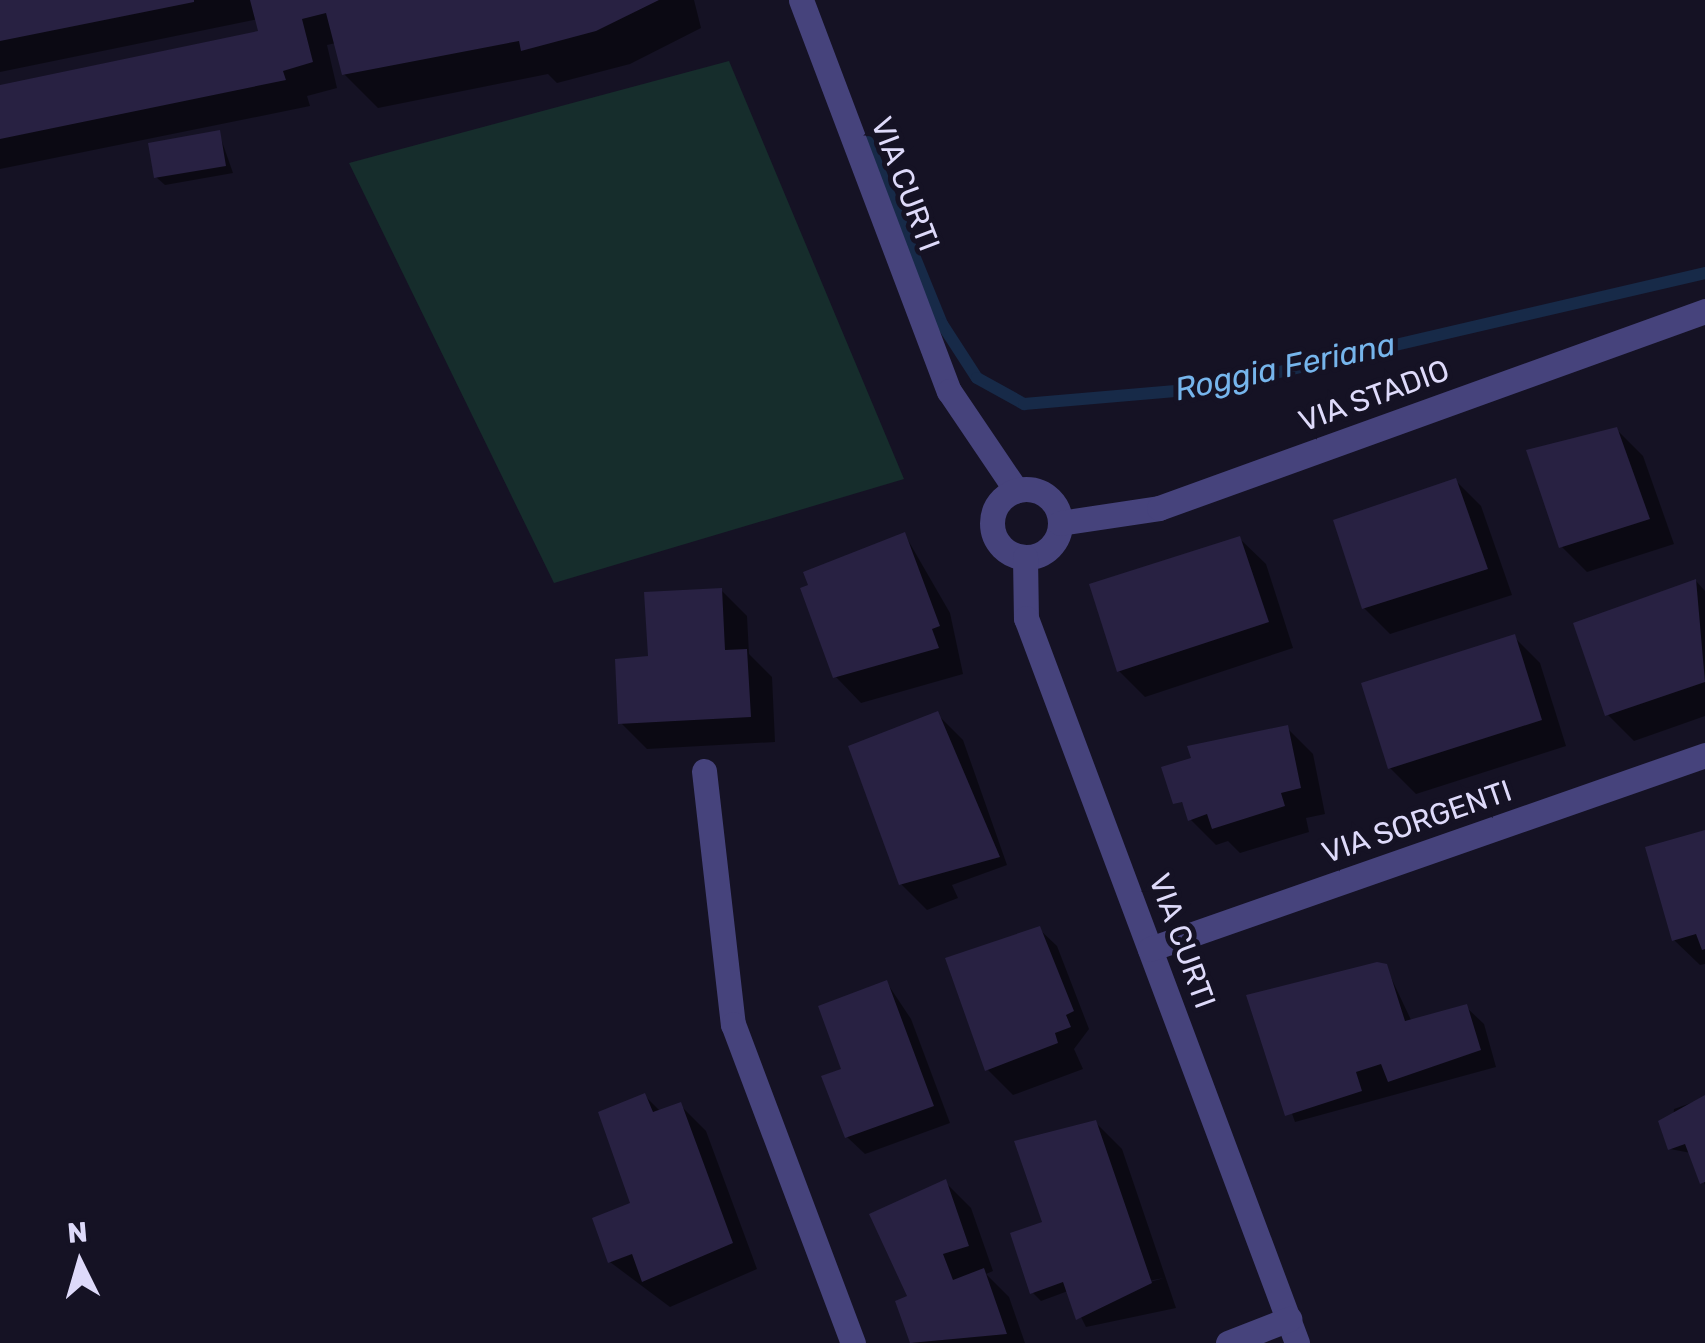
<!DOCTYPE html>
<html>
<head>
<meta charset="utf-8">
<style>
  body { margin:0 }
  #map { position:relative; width:1705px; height:1343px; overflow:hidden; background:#151224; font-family:Rubik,sans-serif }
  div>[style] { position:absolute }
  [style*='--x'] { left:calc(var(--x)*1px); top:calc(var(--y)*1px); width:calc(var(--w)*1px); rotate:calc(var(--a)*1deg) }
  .green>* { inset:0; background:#162d2c }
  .shadow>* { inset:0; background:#0007 }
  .stream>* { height:12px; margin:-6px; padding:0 6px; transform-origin:6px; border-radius:6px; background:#172a48 }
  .building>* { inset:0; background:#282142 }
  .minor>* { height:25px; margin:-12.5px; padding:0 12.5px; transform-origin:12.5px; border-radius:12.5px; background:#46437c }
  .minor>.ring { margin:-12.5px; padding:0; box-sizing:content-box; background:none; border:25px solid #46437c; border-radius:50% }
  span { translate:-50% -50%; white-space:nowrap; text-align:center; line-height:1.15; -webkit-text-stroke:10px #151224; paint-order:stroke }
  .street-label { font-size:30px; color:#dedafa }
  .water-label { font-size:32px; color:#76b5ec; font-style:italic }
  .north { position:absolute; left:30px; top:1213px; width:100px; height:100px; -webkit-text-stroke:8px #151224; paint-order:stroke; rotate:355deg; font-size:28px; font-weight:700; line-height:40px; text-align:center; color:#dedafa }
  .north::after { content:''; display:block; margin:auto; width:35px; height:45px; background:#dedafa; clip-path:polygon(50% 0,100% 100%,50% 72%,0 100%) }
</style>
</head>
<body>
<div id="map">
  <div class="green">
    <div style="clip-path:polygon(729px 61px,904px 479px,554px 583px,349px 163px)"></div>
  </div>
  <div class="shadow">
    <div style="clip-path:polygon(0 0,694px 0,701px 28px,630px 64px,557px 83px,548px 74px,378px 108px,344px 74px,336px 43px,327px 45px,337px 88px,307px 96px,310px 106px,0 169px,0 87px,261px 32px,258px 19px,0 72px)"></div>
    <div style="clip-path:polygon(219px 133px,233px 173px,165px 185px,156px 177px)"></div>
    <div style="clip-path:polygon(1617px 430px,1643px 456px,1674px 544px,1587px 572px,1561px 546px,1529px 452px)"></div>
    <div style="clip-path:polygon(1455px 480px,1481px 506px,1512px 595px,1390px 634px,1364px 608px)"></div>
    <div style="clip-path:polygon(905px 535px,950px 613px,963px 674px,861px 703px,836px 677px,811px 587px)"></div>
    <div style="clip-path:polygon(1240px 539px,1266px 564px,1293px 648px,1145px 697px,1119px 671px)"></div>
    <div style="clip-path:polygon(1696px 581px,1705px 591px,1705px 716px,1634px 741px,1608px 715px)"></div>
    <div style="clip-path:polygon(721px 590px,747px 616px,749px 654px,772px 677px,775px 742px,647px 749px,621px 723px,651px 659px)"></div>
    <div style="clip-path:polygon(1514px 637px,1540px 663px,1566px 746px,1416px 794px,1390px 768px)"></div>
    <div style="clip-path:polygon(937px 714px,963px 740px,1007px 865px,952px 885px,958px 898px,927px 910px,901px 884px)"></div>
    <div style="clip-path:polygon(1287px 728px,1313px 754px,1325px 814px,1306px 818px,1309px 832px,1240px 853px,1228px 841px,1216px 845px,1190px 819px,1165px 768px)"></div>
    <div style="clip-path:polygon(1705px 832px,1705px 964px,1700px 965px,1674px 940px)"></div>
    <div style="clip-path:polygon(1039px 929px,1057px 946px,1089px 1029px,1074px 1049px,1083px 1069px,1013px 1095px,987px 1069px)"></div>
    <div style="clip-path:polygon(1386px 967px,1412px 1022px,1466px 1007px,1484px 1024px,1496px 1067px,1295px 1122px,1250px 996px)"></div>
    <div style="clip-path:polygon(887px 983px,911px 1019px,950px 1123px,865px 1154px,847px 1137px,844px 1071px)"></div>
    <div style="clip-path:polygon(645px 1096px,661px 1112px,680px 1105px,706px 1131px,757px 1269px,670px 1307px,610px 1262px,633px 1204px)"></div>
    <div style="clip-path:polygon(1705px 1098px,1705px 1185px,1691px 1153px,1670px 1149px,1674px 1109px)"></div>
    <div style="clip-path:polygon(evenodd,1096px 1123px,1122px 1149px,1176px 1308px,1086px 1327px,1068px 1291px,1041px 1301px,1033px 1293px,1045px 1224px,1017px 1142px,1096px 1123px,1164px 1278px,1115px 1292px,1111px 1288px,1164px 1278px)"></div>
    <div style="clip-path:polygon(945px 1182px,971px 1208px,993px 1271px,986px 1274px,1009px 1297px,1025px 1343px,913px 1343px,898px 1302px,911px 1297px)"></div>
  </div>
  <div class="stream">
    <div style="--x:868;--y:142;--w:196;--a:67.9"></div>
    <div style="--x:942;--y:324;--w:64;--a:57.1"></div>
    <div style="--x:977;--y:378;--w:54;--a:29"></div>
    <div style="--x:1024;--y:404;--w:187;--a:-4.9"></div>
    <div style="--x:1210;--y:388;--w:508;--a:-13.08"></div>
  </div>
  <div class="building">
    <div style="clip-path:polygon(0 0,194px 0,194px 2px,0 41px)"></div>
    <div style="clip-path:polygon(250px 0,659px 0,596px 31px,521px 51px,519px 41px,342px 75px,326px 13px,302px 19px,313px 62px,283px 71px,286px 80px,0 139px,0 85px,258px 31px)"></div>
    <div style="clip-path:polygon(220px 130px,226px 166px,154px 178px,148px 143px)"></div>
    <div style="clip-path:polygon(1617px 427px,1650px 519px,1559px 548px,1526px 450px)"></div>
    <div style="clip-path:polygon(1456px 478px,1488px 569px,1362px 609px,1333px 520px)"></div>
    <div style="clip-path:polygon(905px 532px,940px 626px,932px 629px,939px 648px,833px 678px,800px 588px,808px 585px,803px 572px)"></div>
    <div style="clip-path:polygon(1240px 536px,1269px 622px,1117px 672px,1089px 584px)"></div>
    <div style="clip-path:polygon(1696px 579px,1705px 682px,1605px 716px,1573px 623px)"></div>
    <div style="clip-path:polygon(722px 588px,725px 650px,747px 649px,751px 717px,618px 724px,615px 659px,648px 656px,644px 592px)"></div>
    <div style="clip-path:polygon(1515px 634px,1542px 720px,1388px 769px,1361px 683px)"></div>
    <div style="clip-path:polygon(938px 711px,1000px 857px,899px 885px,848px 746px)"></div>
    <div style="clip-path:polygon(1288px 725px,1301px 788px,1281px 793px,1285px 806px,1212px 829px,1207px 814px,1188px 821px,1182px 802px,1173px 804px,1161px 767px,1191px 758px,1187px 746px)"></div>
    <div style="clip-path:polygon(1705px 830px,1705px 949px,1702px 950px,1696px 934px,1672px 941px,1645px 847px)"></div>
    <div style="clip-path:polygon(1040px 926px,1074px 1011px,1066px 1015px,1071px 1027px,1055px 1033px,1058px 1043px,985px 1071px,945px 958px)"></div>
    <div style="clip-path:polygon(1377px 962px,1387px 964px,1405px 1021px,1467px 1004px,1481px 1050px,1388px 1082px,1381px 1064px,1356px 1072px,1362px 1091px,1285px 1116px,1246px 995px)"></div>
    <div style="clip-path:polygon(887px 980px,934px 1106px,845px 1138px,821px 1076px,841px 1069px,818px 1006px)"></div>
    <div style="clip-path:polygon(645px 1093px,653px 1112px,681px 1102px,733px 1243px,642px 1282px,632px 1254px,608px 1263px,592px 1218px,630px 1203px,598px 1112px)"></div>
    <div style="clip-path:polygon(1705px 1095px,1705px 1182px,1700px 1184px,1685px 1144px,1668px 1150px,1658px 1121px)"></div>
    <div style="clip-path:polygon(1096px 1120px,1152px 1283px,1076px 1320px,1063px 1282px,1030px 1294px,1010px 1233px,1042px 1222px,1014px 1141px)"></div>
    <div style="clip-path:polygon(946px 1179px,969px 1246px,943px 1254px,953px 1280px,984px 1268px,1007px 1334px,910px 1343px,895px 1301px,907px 1296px,869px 1214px)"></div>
  </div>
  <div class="minor">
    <div style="--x:801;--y:0;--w:418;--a:69.3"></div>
    <div style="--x:949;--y:391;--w:120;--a:55.9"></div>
    <div class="ring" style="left:992px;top:489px;width:43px;height:43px"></div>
    <div style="--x:1060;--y:523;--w:100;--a:-8.6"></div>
    <div style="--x:1159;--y:508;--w:580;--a:-19.84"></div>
    <div style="--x:1025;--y:557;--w:61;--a:89.1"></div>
    <div style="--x:1026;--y:618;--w:774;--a:69.5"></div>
    <div style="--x:704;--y:771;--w:255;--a:83.5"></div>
    <div style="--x:733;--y:1024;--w:341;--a:69.4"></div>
    <div style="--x:1150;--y:949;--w:588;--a:-19.27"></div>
    <div style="--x:1228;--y:1343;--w:66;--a:-21.5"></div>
  </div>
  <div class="street-label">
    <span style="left:905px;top:184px;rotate:69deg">VIA CURTI</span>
    <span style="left:1374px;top:396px;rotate:-20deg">VIA STADIO</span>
    <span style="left:1417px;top:822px;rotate:-19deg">VIA SORGENTI</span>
    <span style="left:1182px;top:941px;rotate:70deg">VIA CURTI</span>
  </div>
  <div class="water-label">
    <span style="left:1285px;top:367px;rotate:-12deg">Roggia Feriana</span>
  </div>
  <div class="north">N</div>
</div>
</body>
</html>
